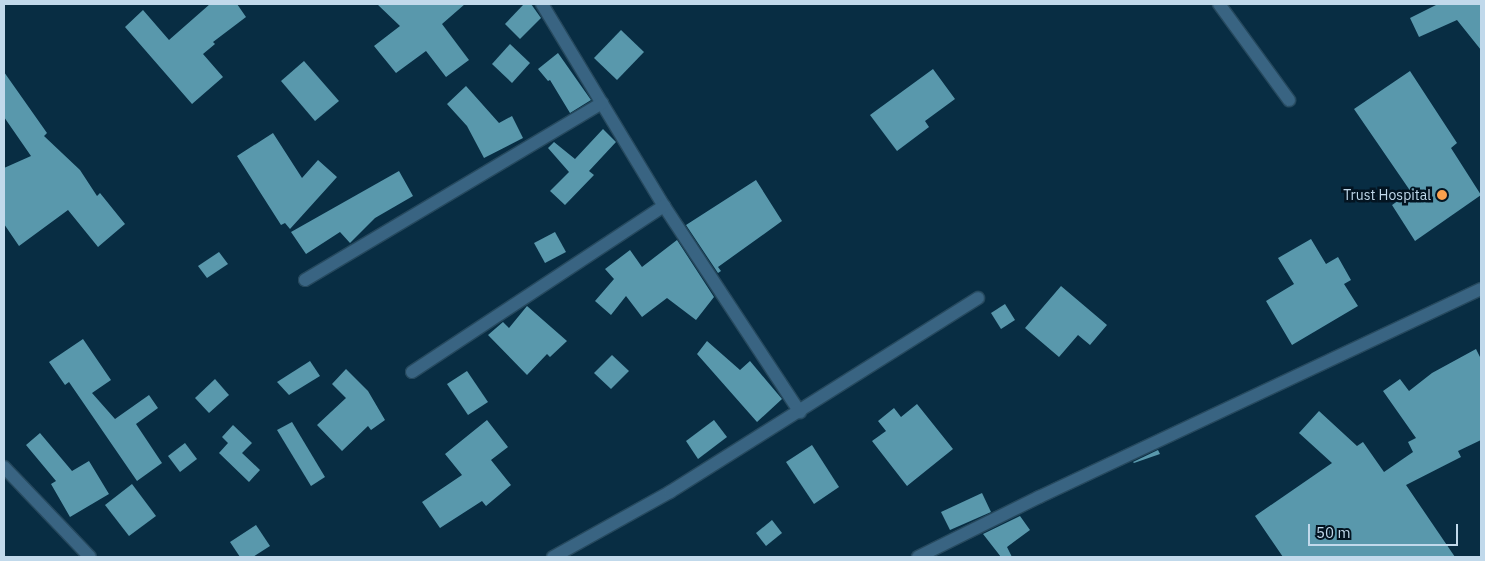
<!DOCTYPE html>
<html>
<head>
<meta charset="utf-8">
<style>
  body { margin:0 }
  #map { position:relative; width:1485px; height:561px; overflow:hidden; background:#082d43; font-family:"IBM Plex Sans",sans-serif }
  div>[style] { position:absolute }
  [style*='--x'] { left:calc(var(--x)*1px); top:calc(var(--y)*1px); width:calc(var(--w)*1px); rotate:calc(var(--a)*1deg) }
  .building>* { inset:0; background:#5998ac }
  .roads { filter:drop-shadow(1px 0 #26495e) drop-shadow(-1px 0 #26495e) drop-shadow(0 1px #26495e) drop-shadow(0 -1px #26495e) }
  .minor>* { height:12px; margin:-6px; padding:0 6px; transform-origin:6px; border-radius:6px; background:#396482 }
  .dots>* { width:14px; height:14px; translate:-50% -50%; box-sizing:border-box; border:2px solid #031421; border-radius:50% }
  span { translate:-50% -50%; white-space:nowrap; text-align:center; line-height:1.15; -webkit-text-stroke:5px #031421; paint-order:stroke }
  .poi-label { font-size:14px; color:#c1d9eb }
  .right { translate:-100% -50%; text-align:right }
  .frame { position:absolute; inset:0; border:5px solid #c1d9eb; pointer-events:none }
  .scale { position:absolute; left:1308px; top:524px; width:150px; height:22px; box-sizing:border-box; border:2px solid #c1d9eb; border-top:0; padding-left:6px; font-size:15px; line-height:18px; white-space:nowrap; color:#c1d9eb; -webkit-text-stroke:4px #031421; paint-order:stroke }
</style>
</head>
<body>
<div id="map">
  <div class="building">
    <div style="clip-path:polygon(210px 4px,237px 4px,246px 17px,213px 42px,215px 44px,203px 54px,223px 77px,192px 104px,125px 27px,143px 10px,169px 40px)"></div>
    <div style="clip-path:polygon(377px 4px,465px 4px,442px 24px,469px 60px,446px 77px,426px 51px,396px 73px,374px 46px,400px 26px)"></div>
    <div style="clip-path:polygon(524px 4px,531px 4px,541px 18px,520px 39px,505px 24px)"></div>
    <div style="clip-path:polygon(1438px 4px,1481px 4px,1481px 50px,1457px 20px,1419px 37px,1410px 18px)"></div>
    <div style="clip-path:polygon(621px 30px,644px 52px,617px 80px,594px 58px)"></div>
    <div style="clip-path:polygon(510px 44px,530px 63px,512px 83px,492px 64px)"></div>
    <div style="clip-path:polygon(558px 53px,591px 100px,570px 113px,550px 80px,548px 81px,538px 69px)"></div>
    <div style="clip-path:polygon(304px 61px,339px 101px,315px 121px,281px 81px)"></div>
    <div style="clip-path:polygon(933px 69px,955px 99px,925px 121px,929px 127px,897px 151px,870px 115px)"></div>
    <div style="clip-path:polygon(1410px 71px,1457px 143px,1451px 148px,1481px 195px,1415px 241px,1392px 205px,1411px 192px,1354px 109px)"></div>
    <div style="clip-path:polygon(4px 72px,47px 133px,44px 136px,80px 170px,97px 196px,100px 193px,125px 224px,98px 247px,68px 210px,19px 246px,4px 224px,4px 168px,31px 156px,4px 117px)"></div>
    <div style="clip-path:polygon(466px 86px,499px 123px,512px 116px,523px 138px,484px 158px,467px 126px,447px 104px)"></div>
    <div style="clip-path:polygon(603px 129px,616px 142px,589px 171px,594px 175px,565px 205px,550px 191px,569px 172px,548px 148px,554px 142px,575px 159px)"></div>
    <div style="clip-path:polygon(273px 133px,302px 178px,318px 160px,337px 177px,290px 229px,285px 223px,281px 225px,237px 156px)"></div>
    <div style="clip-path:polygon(399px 171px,413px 196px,375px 218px,350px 243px,340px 232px,306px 254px,291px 232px)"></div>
    <div style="clip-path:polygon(756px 180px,782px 221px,718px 267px,721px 271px,718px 273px,686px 225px)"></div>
    <div style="clip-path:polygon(555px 232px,566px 252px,545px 263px,534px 243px)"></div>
    <div style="clip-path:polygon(1311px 239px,1326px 264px,1338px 257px,1351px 280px,1344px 284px,1358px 306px,1292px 345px,1266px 301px,1294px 284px,1278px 258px)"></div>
    <div style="clip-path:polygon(677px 240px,714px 297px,696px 320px,667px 298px,642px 317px,626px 296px,611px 315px,595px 301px,614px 279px,605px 269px,630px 250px,642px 267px)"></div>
    <div style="clip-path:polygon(219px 252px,228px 264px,207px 278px,198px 266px)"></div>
    <div style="clip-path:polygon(1061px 286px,1107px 325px,1090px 345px,1078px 335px,1059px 357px,1025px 328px)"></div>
    <div style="clip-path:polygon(1005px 304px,1015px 320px,1001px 329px,991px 313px)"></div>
    <div style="clip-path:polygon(527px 306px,567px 341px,550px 357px,547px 354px,527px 375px,488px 335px,503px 322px,509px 328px)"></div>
    <div style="clip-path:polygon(83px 339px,111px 380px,92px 393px,115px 419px,149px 395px,158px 408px,136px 424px,162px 463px,137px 481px,69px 382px,65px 385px,49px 362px)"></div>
    <div style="clip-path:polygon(707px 341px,740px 370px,750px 361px,782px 399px,757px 422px,697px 354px)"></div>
    <div style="clip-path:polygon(1476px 349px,1481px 359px,1481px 440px,1458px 451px,1461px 457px,1406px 485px,1455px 557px,1283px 557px,1255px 516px,1332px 463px,1299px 433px,1319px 411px,1357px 446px,1363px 442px,1384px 472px,1413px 452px,1408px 442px,1416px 438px,1383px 391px,1400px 379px,1409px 391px,1432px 373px)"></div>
    <div style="clip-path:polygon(612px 355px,629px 371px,611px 389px,594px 373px)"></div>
    <div style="clip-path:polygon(310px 361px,320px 376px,289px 395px,277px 382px)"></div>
    <div style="clip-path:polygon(346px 369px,368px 391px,385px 420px,371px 430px,368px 426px,342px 451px,317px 425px,346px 398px,332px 384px)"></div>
    <div style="clip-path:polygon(467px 371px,488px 402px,468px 415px,447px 384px)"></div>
    <div style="clip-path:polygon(215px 379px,229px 395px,209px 413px,195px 398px)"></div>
    <div style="clip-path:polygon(917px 404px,953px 449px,907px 486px,872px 441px,886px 431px,878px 421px,894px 408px,901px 417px)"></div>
    <div style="clip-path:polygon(487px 420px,508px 447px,491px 460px,511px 485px,486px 506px,482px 501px,440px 528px,422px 502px,462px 475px,445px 454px)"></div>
    <div style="clip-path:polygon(714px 420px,727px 437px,698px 459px,686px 441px)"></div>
    <div style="clip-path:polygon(292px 422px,325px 477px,311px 486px,277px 430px)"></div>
    <div style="clip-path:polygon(233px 425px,252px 443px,242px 453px,260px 470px,249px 482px,219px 453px,228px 443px,222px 437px)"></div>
    <div style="clip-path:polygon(40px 433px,72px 471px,89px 461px,109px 494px,70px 517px,51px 484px,56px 481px,26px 445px)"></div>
    <div style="clip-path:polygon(185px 443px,197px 459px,180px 472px,168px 456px)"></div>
    <div style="clip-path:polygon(812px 445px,839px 487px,814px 504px,786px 462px)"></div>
    <div style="clip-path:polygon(1158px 450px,1160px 454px,1134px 463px,1133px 462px)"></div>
    <div style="clip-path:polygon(132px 484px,156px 516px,129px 536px,105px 505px)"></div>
    <div style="clip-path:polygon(982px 493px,991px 512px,950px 530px,941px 512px)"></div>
    <div style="clip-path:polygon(1020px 516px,1030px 530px,1007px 547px,1012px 557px,1001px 557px,983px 534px)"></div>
    <div style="clip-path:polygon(772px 520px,782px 533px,766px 546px,756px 533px)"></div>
    <div style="clip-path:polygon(256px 525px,270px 546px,253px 557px,240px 557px,230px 542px)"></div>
  </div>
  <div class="roads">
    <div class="minor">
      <div style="--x:542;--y:4;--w:236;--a:58.9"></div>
      <div style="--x:664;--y:206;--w:247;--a:56.6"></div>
      <div style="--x:1219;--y:4;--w:119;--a:53.9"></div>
      <div style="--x:305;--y:280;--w:346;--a:-30.8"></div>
      <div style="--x:412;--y:372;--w:302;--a:-33.4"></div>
      <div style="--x:4;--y:467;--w:124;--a:46.3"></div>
      <div style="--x:553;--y:557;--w:134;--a:-29.1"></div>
      <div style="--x:670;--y:492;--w:364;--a:-32.2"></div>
      <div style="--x:918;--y:557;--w:135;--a:-26.4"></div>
      <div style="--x:1039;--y:497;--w:488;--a:-25.2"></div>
    </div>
  </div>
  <div class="dots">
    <div style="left:1442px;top:195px;background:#f9a04d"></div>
  </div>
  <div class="poi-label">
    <span class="right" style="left:1431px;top:195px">Trust Hospital</span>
  </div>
  <div class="frame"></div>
  <div class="scale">50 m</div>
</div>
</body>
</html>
